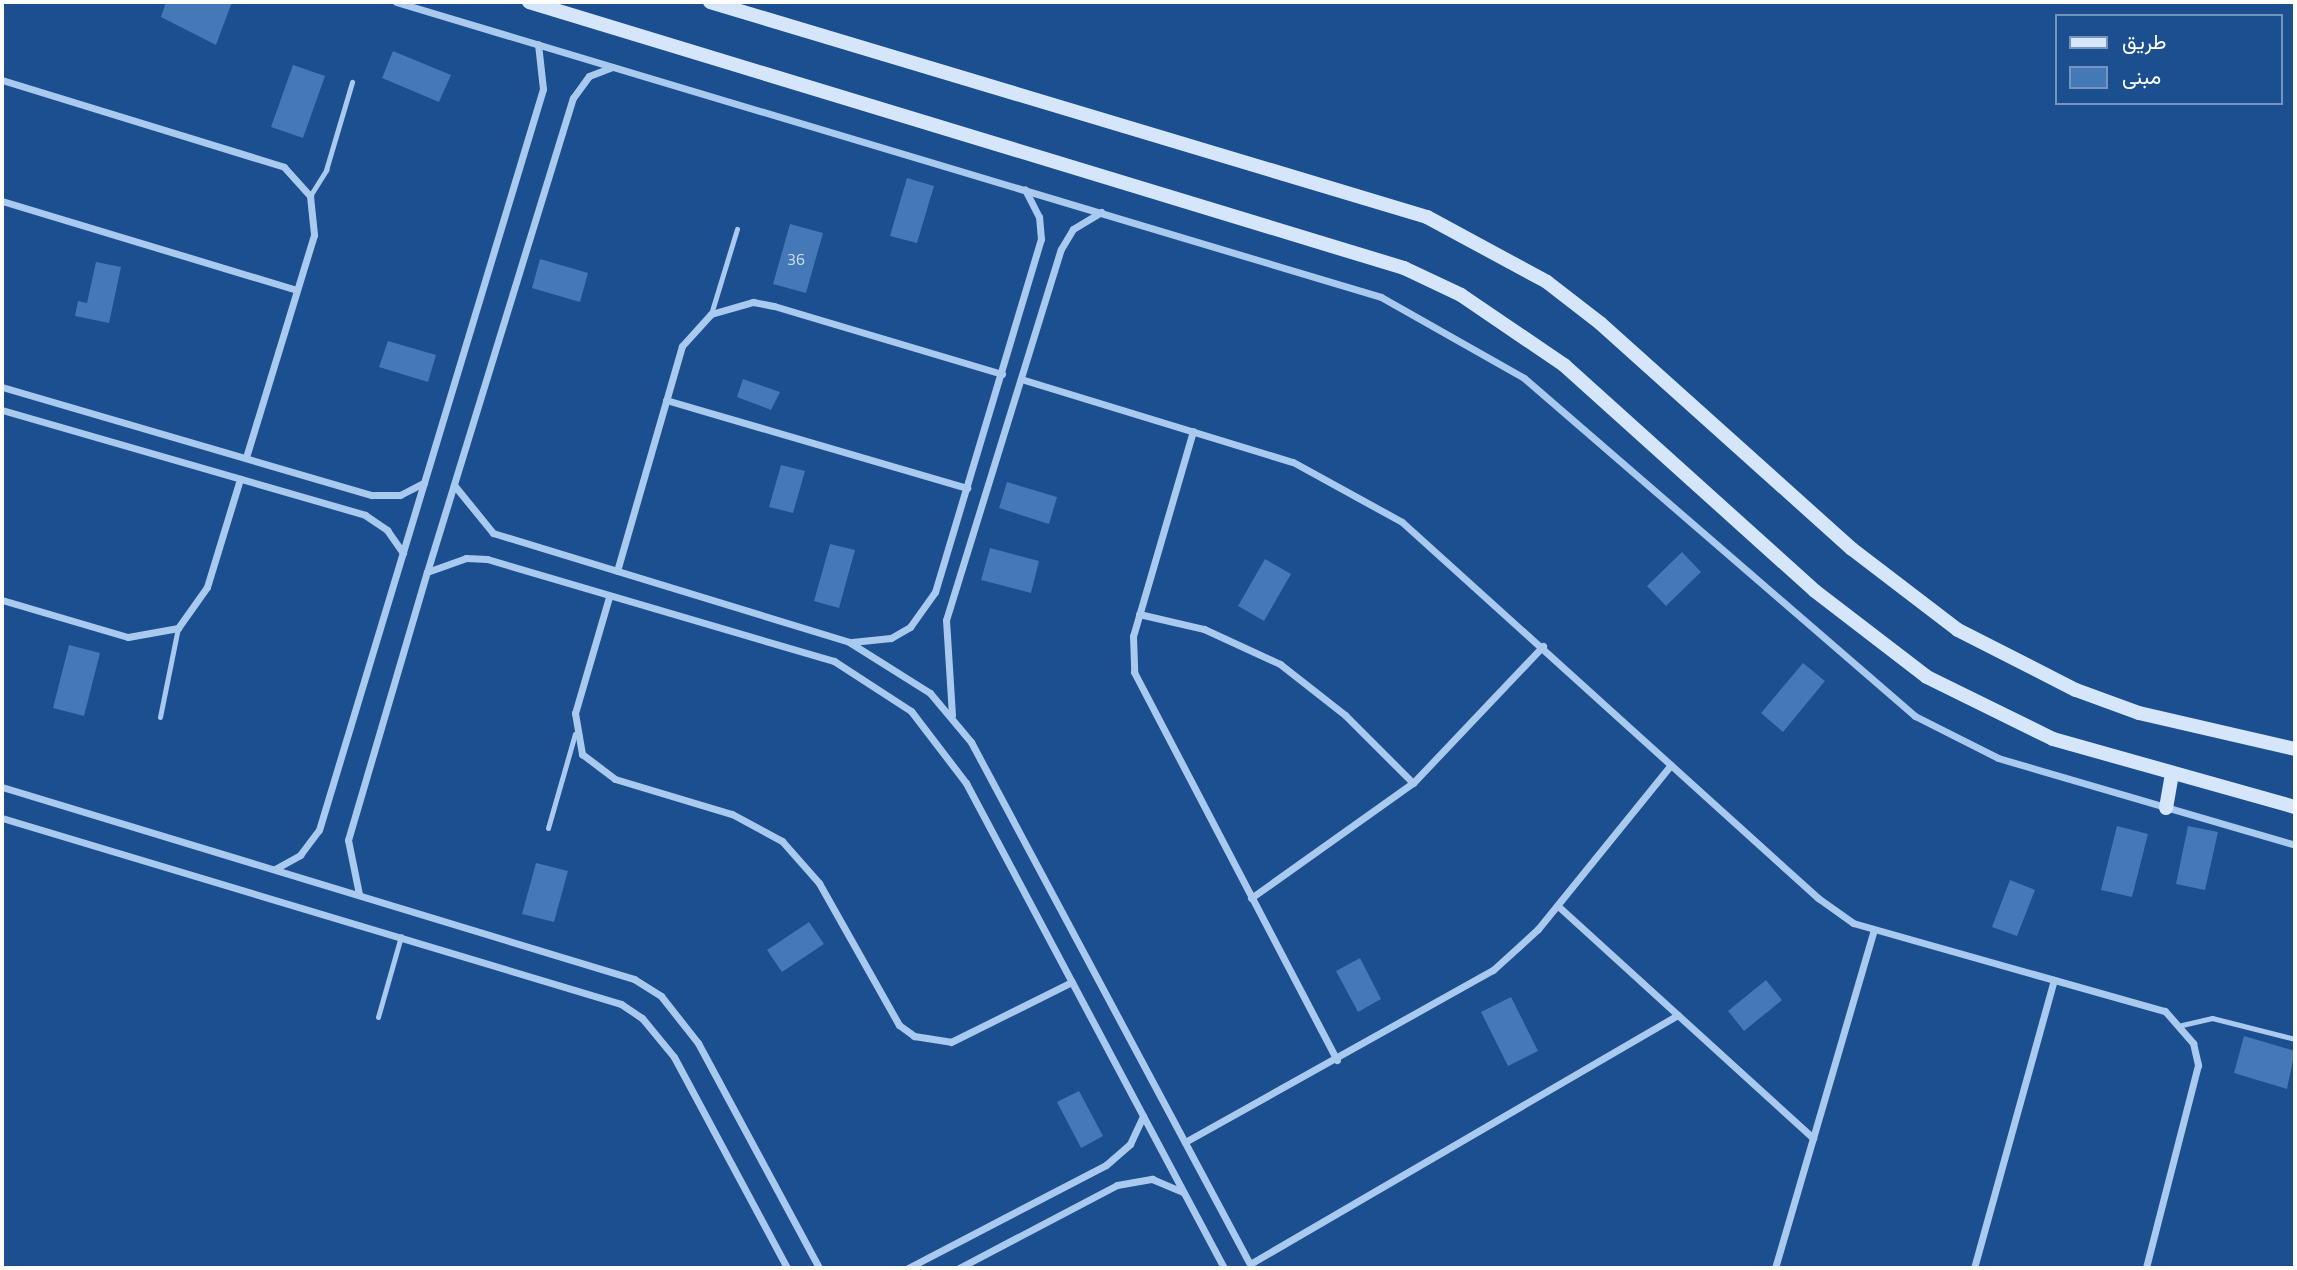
<!DOCTYPE html>
<html>
<head>
<meta charset="utf-8">
<style>
  body { margin:0 }
  #map { position:relative; width:2297px; height:1270px; overflow:hidden; background:#1b4f8f; font-family:"Titillium Web",Vazirmatn,sans-serif }
  div>[style] { position:absolute }
  [style*='--x'] { left:calc(var(--x)*1px); top:calc(var(--y)*1px); width:calc(var(--w)*1px); rotate:calc(var(--a)*1deg) }
  .building>* { inset:0; background:#4478b7 }
  .lane>* { height:5px; margin:-2.5px; padding:0 2.5px; transform-origin:2.5px; border-radius:2.5px; background:#a9c9ee }
  .street>* { height:7px; margin:-3.5px; padding:0 3.5px; transform-origin:3.5px; border-radius:3.5px; background:#a9c9ee }
  .secondary>* { height:14px; margin:-7px; padding:0 7px; transform-origin:7px; border-radius:7px; background:#d6e6fa }
  span { translate:-50% -50%; white-space:nowrap; text-align:center; line-height:1.15; -webkit-text-stroke:7px #1b4f8f; paint-order:stroke }
  .number-label { font-size:16px; color:#d0dded }
  .number-label span { -webkit-text-stroke-width:0 }
  .frame { position:absolute; inset:0; border:4px solid #fff; pointer-events:none }
  .legend { position:absolute; left:2055px; top:14px; width:228px; height:91px; box-sizing:border-box; background:#1b4f8f; border:2px solid #7695bc; margin:0; padding:9px 12px; list-style:none; font-size:21px; color:#fff }
  .legend li { display:flex; align-items:center; gap:14px; height:35px }
  .legend b { width:35px; border:2px solid #7695bc }
</style>
</head>
<body>
<div id="map">
  <div class="building">
    <div style="clip-path:polygon(166px 2px,232px 2px,216px 45px,161px 17px)"></div>
    <div style="clip-path:polygon(393px 51px,451px 75px,439px 102px,382px 78px)"></div>
    <div style="clip-path:polygon(293px 65px,325px 76px,303px 138px,271px 127px)"></div>
    <div style="clip-path:polygon(907px 178px,934px 186px,917px 243px,890px 236px)"></div>
    <div style="clip-path:polygon(790px 224px,823px 233px,806px 293px,773px 284px)"></div>
    <div style="clip-path:polygon(540px 259px,588px 273px,580px 302px,532px 288px)"></div>
    <div style="clip-path:polygon(96px 262px,121px 267px,109px 323px,75px 316px,78px 301px,87px 303px)"></div>
    <div style="clip-path:polygon(388px 341px,436px 355px,428px 382px,379px 367px)"></div>
    <div style="clip-path:polygon(743px 379px,780px 392px,771px 410px,737px 397px)"></div>
    <div style="clip-path:polygon(781px 465px,805px 471px,793px 513px,769px 507px)"></div>
    <div style="clip-path:polygon(1007px 482px,1057px 497px,1049px 524px,999px 508px)"></div>
    <div style="clip-path:polygon(830px 544px,855px 550px,839px 608px,814px 601px)"></div>
    <div style="clip-path:polygon(990px 548px,1039px 561px,1031px 593px,981px 580px)"></div>
    <div style="clip-path:polygon(1682px 552px,1701px 572px,1666px 606px,1647px 586px)"></div>
    <div style="clip-path:polygon(1265px 559px,1291px 574px,1264px 621px,1238px 606px)"></div>
    <div style="clip-path:polygon(69px 645px,100px 653px,84px 716px,53px 708px)"></div>
    <div style="clip-path:polygon(1803px 663px,1825px 681px,1783px 732px,1761px 713px)"></div>
    <div style="clip-path:polygon(2117px 826px,2148px 834px,2132px 897px,2101px 890px)"></div>
    <div style="clip-path:polygon(2188px 826px,2218px 832px,2205px 890px,2176px 884px)"></div>
    <div style="clip-path:polygon(536px 863px,568px 871px,554px 922px,522px 914px)"></div>
    <div style="clip-path:polygon(2010px 880px,2035px 890px,2017px 936px,1992px 927px)"></div>
    <div style="clip-path:polygon(809px 922px,824px 944px,782px 972px,767px 950px)"></div>
    <div style="clip-path:polygon(1360px 958px,1381px 999px,1358px 1012px,1336px 971px)"></div>
    <div style="clip-path:polygon(1766px 980px,1782px 1000px,1744px 1031px,1728px 1011px)"></div>
    <div style="clip-path:polygon(1511px 997px,1538px 1051px,1508px 1066px,1481px 1012px)"></div>
    <div style="clip-path:polygon(2244px 1036px,2295px 1051px,2287px 1089px,2234px 1073px)"></div>
    <div style="clip-path:polygon(1079px 1091px,1103px 1136px,1081px 1148px,1057px 1102px)"></div>
  </div>
  <div class="lane">
    <div style="--x:310;--y:196;--w:31;--a:-58"></div>
    <div style="--x:326;--y:170;--w:92;--a:-73.5"></div>
    <div style="--x:711;--y:314;--w:89;--a:-73"></div>
    <div style="--x:160;--y:717;--w:91;--a:-78.6"></div>
    <div style="--x:548;--y:828;--w:98;--a:-74"></div>
    <div style="--x:378;--y:1017;--w:84;--a:-74.1"></div>
    <div style="--x:2182;--y:1025;--w:31;--a:-13"></div>
    <div style="--x:2212;--y:1018;--w:86;--a:14.2"></div>
  </div>
  <div class="street">
    <div style="--x:396;--y:2;--w:1028;--a:16.67"></div>
    <div style="--x:1381;--y:297;--w:164;--a:29.5"></div>
    <div style="--x:1524;--y:378;--w:517;--a:40.84"></div>
    <div style="--x:1915;--y:716;--w:93;--a:26.8"></div>
    <div style="--x:1998;--y:758;--w:309;--a:16.3"></div>
    <div style="--x:2;--y:80;--w:295;--a:17.1"></div>
    <div style="--x:284;--y:167;--w:39;--a:48"></div>
    <div style="--x:310;--y:196;--w:39;--a:84"></div>
    <div style="--x:314;--y:235;--w:233;--a:107"></div>
    <div style="--x:2;--y:201;--w:308;--a:16.8"></div>
    <div style="--x:1021;--y:379;--w:284;--a:17"></div>
    <div style="--x:1293;--y:462;--w:124;--a:28.8"></div>
    <div style="--x:1402;--y:522;--w:561;--a:42.11"></div>
    <div style="--x:1818;--y:898;--w:43;--a:35.5"></div>
    <div style="--x:1853;--y:923;--w:324;--a:15.8"></div>
    <div style="--x:2165;--y:1011;--w:43;--a:48.8"></div>
    <div style="--x:2193;--y:1043;--w:23;--a:77"></div>
    <div style="--x:2198;--y:1065;--w:210;--a:104.4"></div>
    <div style="--x:2;--y:387;--w:385;--a:16.3"></div>
    <div style="--x:372;--y:495;--w:28;--a:0"></div>
    <div style="--x:400;--y:495;--w:27;--a:-27"></div>
    <div style="--x:666;--y:400;--w:314;--a:16.3"></div>
    <div style="--x:2;--y:410;--w:378;--a:16.1"></div>
    <div style="--x:365;--y:515;--w:27;--a:34"></div>
    <div style="--x:387;--y:530;--w:28;--a:55"></div>
    <div style="--x:1193;--y:431;--w:214;--a:106.3"></div>
    <div style="--x:1133;--y:636;--w:36;--a:88"></div>
    <div style="--x:1134;--y:672;--w:438;--a:62.4"></div>
    <div style="--x:454;--y:485;--w:62;--a:50.9"></div>
    <div style="--x:493;--y:533;--w:372;--a:17"></div>
    <div style="--x:849;--y:642;--w:96;--a:32.2"></div>
    <div style="--x:930;--y:693;--w:64;--a:50.1"></div>
    <div style="--x:971;--y:742;--w:596;--a:61.89"></div>
    <div style="--x:617;--y:571;--w:234;--a:-73.9"></div>
    <div style="--x:682;--y:346;--w:43;--a:-47.8"></div>
    <div style="--x:711;--y:314;--w:44;--a:-15.9"></div>
    <div style="--x:753;--y:302;--w:21;--a:11"></div>
    <div style="--x:774;--y:306;--w:238;--a:16.6"></div>
    <div style="--x:427;--y:572;--w:41;--a:-19.7"></div>
    <div style="--x:466;--y:558;--w:21;--a:3"></div>
    <div style="--x:487;--y:559;--w:362;--a:16.4"></div>
    <div style="--x:834;--y:661;--w:92;--a:33"></div>
    <div style="--x:911;--y:711;--w:91;--a:52.6"></div>
    <div style="--x:966;--y:783;--w:549;--a:61.99"></div>
    <div style="--x:609;--y:597;--w:121;--a:106.3"></div>
    <div style="--x:575;--y:713;--w:42;--a:80.3"></div>
    <div style="--x:582;--y:754;--w:41;--a:37.1"></div>
    <div style="--x:615;--y:779;--w:122;--a:16.7"></div>
    <div style="--x:732;--y:814;--w:57;--a:28.4"></div>
    <div style="--x:782;--y:841;--w:56;--a:48.6"></div>
    <div style="--x:819;--y:883;--w:163;--a:60.6"></div>
    <div style="--x:899;--y:1025;--w:19;--a:36"></div>
    <div style="--x:914;--y:1036;--w:37;--a:9"></div>
    <div style="--x:951;--y:1042;--w:135;--a:-26.4"></div>
    <div style="--x:2;--y:600;--w:131;--a:16.4"></div>
    <div style="--x:128;--y:637;--w:51;--a:-10.2"></div>
    <div style="--x:178;--y:628;--w:50;--a:-54.7"></div>
    <div style="--x:207;--y:587;--w:113;--a:-73"></div>
    <div style="--x:1139;--y:614;--w:67;--a:13"></div>
    <div style="--x:1204;--y:629;--w:84;--a:24.7"></div>
    <div style="--x:1280;--y:664;--w:83;--a:38.1"></div>
    <div style="--x:1345;--y:715;--w:96;--a:45"></div>
    <div style="--x:852;--y:642;--w:39;--a:-6"></div>
    <div style="--x:891;--y:638;--w:22;--a:-30"></div>
    <div style="--x:910;--y:627;--w:43;--a:-54.5"></div>
    <div style="--x:935;--y:592;--w:369;--a:-73.3"></div>
    <div style="--x:1041;--y:239;--w:22;--a:-95"></div>
    <div style="--x:1039;--y:217;--w:31;--a:-117"></div>
    <div style="--x:952;--y:715;--w:95;--a:-93.6"></div>
    <div style="--x:946;--y:620;--w:388;--a:-72.8"></div>
    <div style="--x:1061;--y:249;--w:23;--a:-59"></div>
    <div style="--x:1073;--y:229;--w:33;--a:-31"></div>
    <div style="--x:2;--y:787;--w:661;--a:16.9"></div>
    <div style="--x:634;--y:979;--w:32;--a:32"></div>
    <div style="--x:661;--y:996;--w:60;--a:51.8"></div>
    <div style="--x:698;--y:1043;--w:255;--a:61.7"></div>
    <div style="--x:2;--y:818;--w:646;--a:16.72"></div>
    <div style="--x:621;--y:1004;--w:25;--a:34"></div>
    <div style="--x:642;--y:1018;--w:50;--a:50.6"></div>
    <div style="--x:674;--y:1057;--w:239;--a:61.8"></div>
    <div style="--x:275;--y:869;--w:29;--a:-29"></div>
    <div style="--x:300;--y:855;--w:31;--a:-53"></div>
    <div style="--x:319;--y:830;--w:774;--a:-73.18"></div>
    <div style="--x:543;--y:89;--w:45;--a:-96.3"></div>
    <div style="--x:359;--y:894;--w:55;--a:-101.5"></div>
    <div style="--x:348;--y:840;--w:279;--a:-73.6"></div>
    <div style="--x:427;--y:572;--w:496;--a:-72.9"></div>
    <div style="--x:573;--y:98;--w:27;--a:-54"></div>
    <div style="--x:589;--y:76;--w:25;--a:-21"></div>
    <div style="--x:1251;--y:898;--w:199;--a:-35.4"></div>
    <div style="--x:1413;--y:783;--w:189;--a:-46.5"></div>
    <div style="--x:1558;--y:906;--w:345;--a:42.3"></div>
    <div style="--x:1185;--y:1142;--w:353;--a:-29.2"></div>
    <div style="--x:1493;--y:970;--w:61;--a:-42.3"></div>
    <div style="--x:1538;--y:929;--w:211;--a:-51"></div>
    <div style="--x:1250;--y:1264;--w:495;--a:-30.2"></div>
    <div style="--x:908;--y:1268;--w:223;--a:-27.5"></div>
    <div style="--x:1106;--y:1165;--w:32;--a:-41"></div>
    <div style="--x:1130;--y:1144;--w:31;--a:-65"></div>
    <div style="--x:959;--y:1268;--w:178;--a:-27.7"></div>
    <div style="--x:1117;--y:1185;--w:36;--a:-10"></div>
    <div style="--x:1152;--y:1179;--w:33;--a:23"></div>
    <div style="--x:1775;--y:1268;--w:350;--a:-73.7"></div>
    <div style="--x:1974;--y:1268;--w:299;--a:-74.5"></div>
  </div>
  <div class="secondary">
    <div style="--x:529;--y:2;--w:915;--a:16.91"></div>
    <div style="--x:1404;--y:268;--w:63;--a:25.3"></div>
    <div style="--x:1461;--y:295;--w:125;--a:34.2"></div>
    <div style="--x:1564;--y:365;--w:338;--a:42"></div>
    <div style="--x:1815;--y:591;--w:141;--a:37.5"></div>
    <div style="--x:1927;--y:677;--w:140;--a:26.2"></div>
    <div style="--x:2053;--y:739;--w:251;--a:15.7"></div>
    <div style="--x:710;--y:2;--w:749;--a:16.69"></div>
    <div style="--x:1427;--y:217;--w:136;--a:28.4"></div>
    <div style="--x:1547;--y:282;--w:67;--a:37.7"></div>
    <div style="--x:1600;--y:323;--w:338;--a:41.9"></div>
    <div style="--x:1852;--y:549;--w:133;--a:37.4"></div>
    <div style="--x:1958;--y:630;--w:132;--a:27"></div>
    <div style="--x:2076;--y:690;--w:67;--a:20.1"></div>
    <div style="--x:2139;--y:713;--w:160;--a:13"></div>
    <div style="--x:2166;--y:808;--w:35;--a:-80"></div>
  </div>
  <div class="number-label">
    <span style="left:796px;top:259px">36</span>
  </div>
  <div class="frame"></div>
  <ul class="legend">
  <li><b style="height:9px;background:#d6e6fa"></b>طريق</li>
  <li><b style="height:19px;background:#4478b7"></b>مبنى</li>
  </ul>
</div>
</body>
</html>
